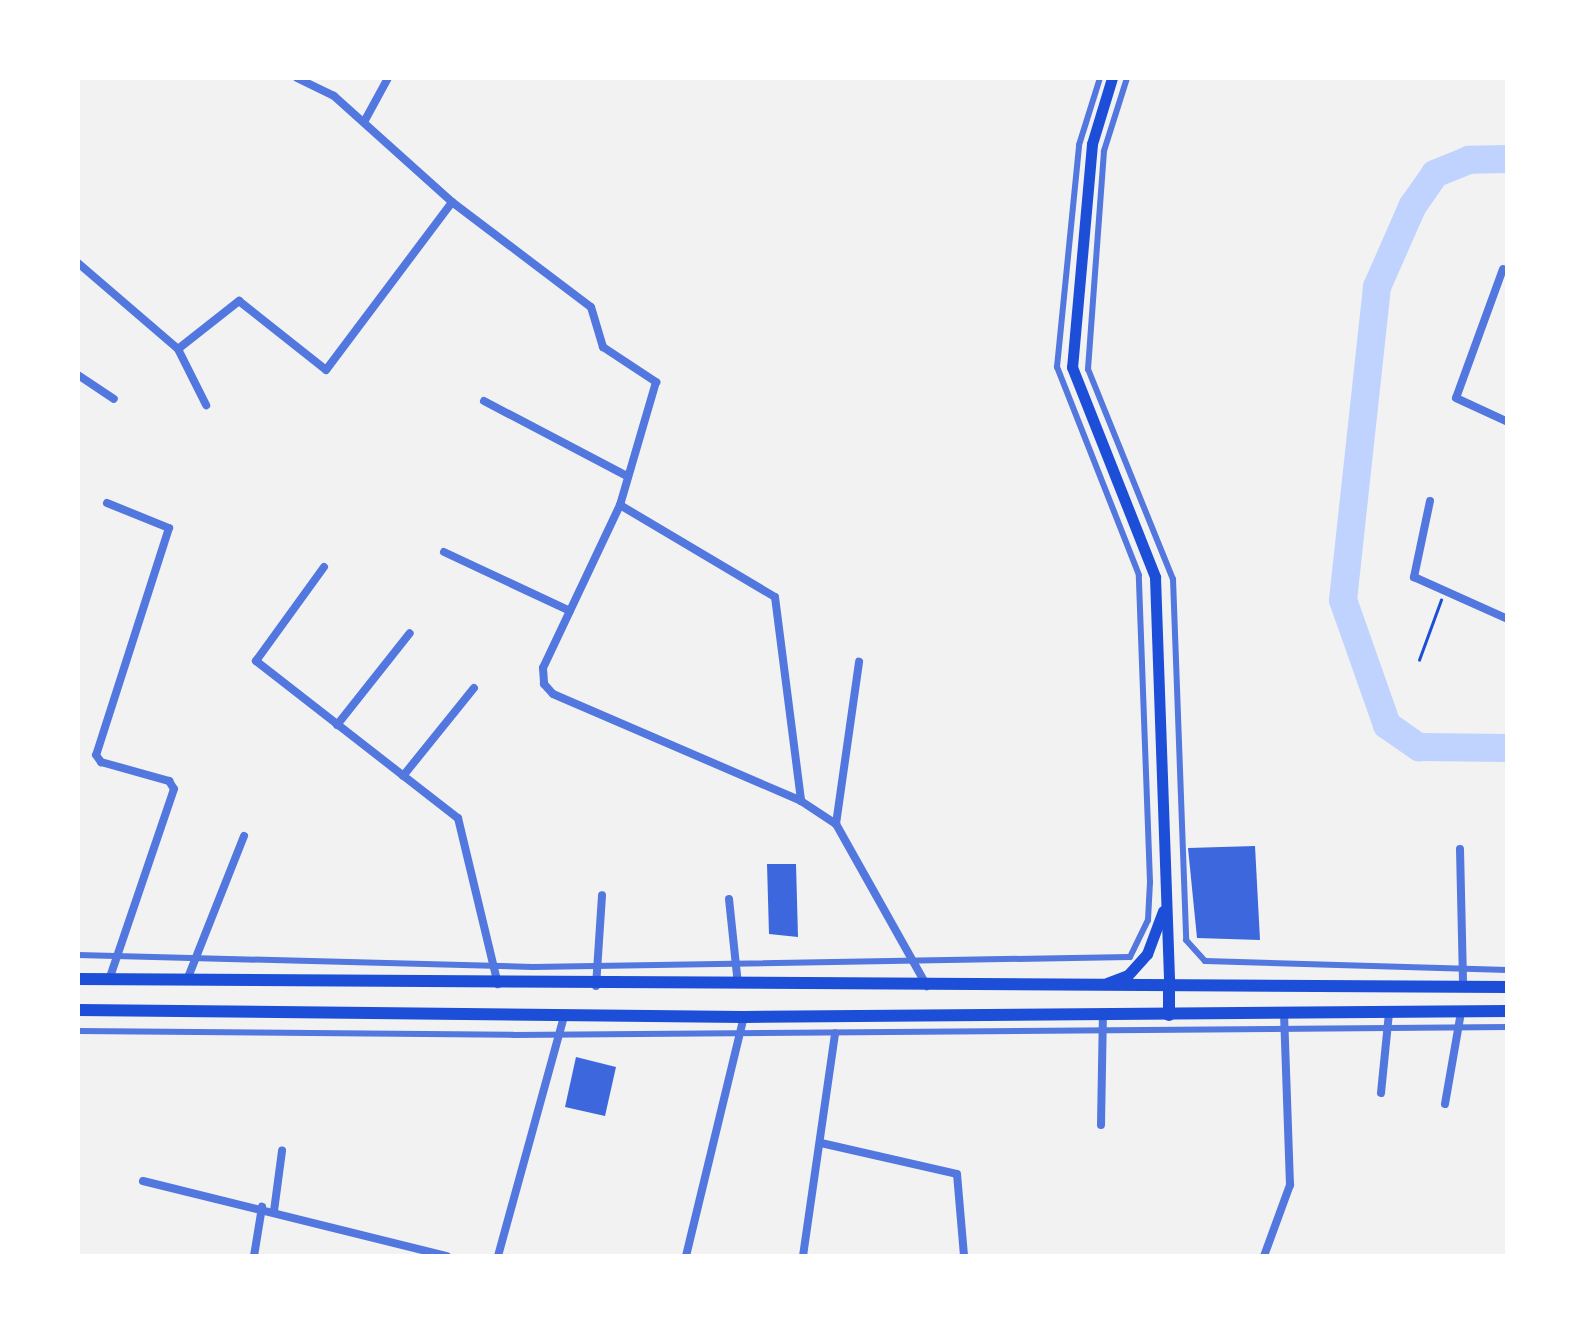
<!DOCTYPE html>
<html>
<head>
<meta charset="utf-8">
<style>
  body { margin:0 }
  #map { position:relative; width:1585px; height:1334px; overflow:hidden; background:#f2f2f2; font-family:"Open Sans",sans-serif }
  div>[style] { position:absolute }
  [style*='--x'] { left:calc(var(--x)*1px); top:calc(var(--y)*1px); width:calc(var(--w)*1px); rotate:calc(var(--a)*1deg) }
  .river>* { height:28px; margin:-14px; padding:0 14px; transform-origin:14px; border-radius:14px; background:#bfd3fe }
  .building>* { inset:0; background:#3d67dc }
  .path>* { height:2.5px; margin:-1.25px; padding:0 1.25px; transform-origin:1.25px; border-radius:1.25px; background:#1d4ed8 }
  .pedestrian>* { height:6px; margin:-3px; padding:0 3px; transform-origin:3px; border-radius:3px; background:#5277de }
  .minor>* { height:8px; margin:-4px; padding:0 4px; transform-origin:4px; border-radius:4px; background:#5277de }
  .secondary>* { height:11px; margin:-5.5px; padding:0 5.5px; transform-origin:5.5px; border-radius:5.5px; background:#1d4ed8 }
  .primary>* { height:12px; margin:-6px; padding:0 6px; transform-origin:6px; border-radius:6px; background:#1d4ed8 }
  span { translate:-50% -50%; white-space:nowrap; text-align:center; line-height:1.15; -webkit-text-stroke:10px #fff; paint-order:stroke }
  .frame { position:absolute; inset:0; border:80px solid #fff; pointer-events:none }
</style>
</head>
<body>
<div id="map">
  <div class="river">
    <div style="--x:1508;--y:159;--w:39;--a:179"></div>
    <div style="--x:1469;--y:160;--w:37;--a:158"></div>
    <div style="--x:1435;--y:174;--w:38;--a:125"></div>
    <div style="--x:1413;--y:205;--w:90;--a:113.7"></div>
    <div style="--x:1377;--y:287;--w:315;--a:96.2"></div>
    <div style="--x:1343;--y:600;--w:133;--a:70.6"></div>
    <div style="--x:1387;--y:725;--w:39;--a:35"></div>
    <div style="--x:1419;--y:747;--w:89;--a:0.6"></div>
  </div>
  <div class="building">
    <div style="clip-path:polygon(1255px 846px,1260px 940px,1197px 938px,1188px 848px)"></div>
    <div style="clip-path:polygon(767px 864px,796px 864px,798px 937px,769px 934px)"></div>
    <div style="clip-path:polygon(576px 1057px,616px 1067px,605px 1116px,565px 1107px)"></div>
  </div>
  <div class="path">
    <div style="--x:1419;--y:660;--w:64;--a:-69.9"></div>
  </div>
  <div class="pedestrian">
    <div style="--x:1127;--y:78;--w:77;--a:107.5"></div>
    <div style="--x:1104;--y:151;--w:219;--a:94.2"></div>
    <div style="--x:1088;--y:369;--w:227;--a:68"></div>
    <div style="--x:1173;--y:579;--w:361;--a:87.9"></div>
    <div style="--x:1186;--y:940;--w:28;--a:48"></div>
    <div style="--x:1205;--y:961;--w:303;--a:1.7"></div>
    <div style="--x:78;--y:955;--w:455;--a:1.5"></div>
    <div style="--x:533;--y:967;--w:597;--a:-0.96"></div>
    <div style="--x:1130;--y:957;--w:41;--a:-64.1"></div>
    <div style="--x:1148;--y:920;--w:38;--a:-87"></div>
    <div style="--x:1150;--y:882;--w:307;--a:-92.1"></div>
    <div style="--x:1139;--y:575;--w:224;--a:-111.5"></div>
    <div style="--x:1057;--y:367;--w:223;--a:-84.3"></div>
    <div style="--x:1079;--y:145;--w:70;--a:-72.6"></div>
    <div style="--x:78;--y:1031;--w:435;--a:0.5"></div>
    <div style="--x:513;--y:1035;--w:995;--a:-0.46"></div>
  </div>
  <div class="minor">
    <div style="--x:297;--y:78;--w:41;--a:25.9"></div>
    <div style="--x:334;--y:96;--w:159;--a:41.9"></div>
    <div style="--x:452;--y:202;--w:174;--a:37.1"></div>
    <div style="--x:591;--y:307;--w:42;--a:73.3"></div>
    <div style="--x:603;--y:347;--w:64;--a:33.4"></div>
    <div style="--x:656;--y:382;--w:128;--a:106.3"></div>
    <div style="--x:620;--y:505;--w:180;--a:30.7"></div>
    <div style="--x:775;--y:597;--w:206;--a:82.7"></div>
    <div style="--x:801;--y:801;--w:42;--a:33.3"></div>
    <div style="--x:836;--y:824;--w:186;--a:60.7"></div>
    <div style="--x:364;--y:122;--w:50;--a:-61.4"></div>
    <div style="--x:78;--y:263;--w:132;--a:40.7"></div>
    <div style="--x:178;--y:349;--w:63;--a:63.4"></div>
    <div style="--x:1503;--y:269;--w:137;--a:110"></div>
    <div style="--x:1456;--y:398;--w:57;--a:24.8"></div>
    <div style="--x:178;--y:349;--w:78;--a:-38.2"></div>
    <div style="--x:239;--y:301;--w:111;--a:38.4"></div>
    <div style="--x:326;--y:370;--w:210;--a:-53.1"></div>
    <div style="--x:78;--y:375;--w:43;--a:33.7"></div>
    <div style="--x:484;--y:401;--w:159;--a:27.7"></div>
    <div style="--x:1430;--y:501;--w:78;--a:101.9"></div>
    <div style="--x:1414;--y:577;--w:103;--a:24.1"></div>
    <div style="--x:107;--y:503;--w:67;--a:22"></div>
    <div style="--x:169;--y:528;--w:238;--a:107.8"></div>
    <div style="--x:96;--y:755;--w:9;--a:54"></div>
    <div style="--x:101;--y:762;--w:71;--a:15.6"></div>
    <div style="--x:169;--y:781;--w:9;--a:58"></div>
    <div style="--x:174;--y:789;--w:202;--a:108.8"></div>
    <div style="--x:620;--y:505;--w:180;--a:115.3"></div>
    <div style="--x:543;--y:668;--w:16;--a:86"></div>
    <div style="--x:544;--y:684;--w:13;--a:48"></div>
    <div style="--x:553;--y:694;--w:270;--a:23.3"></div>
    <div style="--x:444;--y:552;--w:139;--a:25.1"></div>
    <div style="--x:324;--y:567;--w:116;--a:125.9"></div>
    <div style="--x:256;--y:661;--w:256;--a:37.9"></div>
    <div style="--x:458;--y:818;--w:171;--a:76.5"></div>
    <div style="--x:337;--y:725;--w:117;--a:-51.6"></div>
    <div style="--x:403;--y:776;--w:113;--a:-51.1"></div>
    <div style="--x:836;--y:824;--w:164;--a:-81.9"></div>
    <div style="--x:1460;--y:849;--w:137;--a:88.7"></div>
    <div style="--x:729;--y:899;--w:85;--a:84"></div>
    <div style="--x:187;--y:980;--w:155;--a:-68.4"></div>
    <div style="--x:596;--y:986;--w:91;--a:-86.2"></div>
    <div style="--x:1381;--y:1093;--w:80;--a:-84.3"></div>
    <div style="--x:1445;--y:1104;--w:93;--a:-80.1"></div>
    <div style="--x:1101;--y:1125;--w:110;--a:-89"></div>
    <div style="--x:821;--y:1143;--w:139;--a:12.8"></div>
    <div style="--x:957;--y:1174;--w:82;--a:85.1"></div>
    <div style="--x:143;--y:1181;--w:313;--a:13.9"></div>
    <div style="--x:274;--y:1211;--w:61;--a:-82.4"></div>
    <div style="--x:254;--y:1256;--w:50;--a:-80.7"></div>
    <div style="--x:498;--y:1256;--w:249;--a:-74.6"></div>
    <div style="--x:686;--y:1256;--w:246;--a:-76.4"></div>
    <div style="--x:803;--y:1256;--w:225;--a:-81.8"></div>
    <div style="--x:1264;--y:1256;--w:76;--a:-69.9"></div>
    <div style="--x:1290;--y:1185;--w:171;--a:-92"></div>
  </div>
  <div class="secondary">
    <div style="--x:1112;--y:78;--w:69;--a:106.9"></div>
    <div style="--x:1092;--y:144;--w:224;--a:95.1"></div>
    <div style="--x:1072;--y:367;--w:226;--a:68.4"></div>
    <div style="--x:1155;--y:577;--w:407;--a:88"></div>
    <div style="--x:1107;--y:983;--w:22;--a:-21"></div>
    <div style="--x:1128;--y:975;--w:28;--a:-48"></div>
    <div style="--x:1147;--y:954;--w:46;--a:-69.6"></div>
  </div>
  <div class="primary">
    <div style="--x:78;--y:979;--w:1430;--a:0.32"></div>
    <div style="--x:1169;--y:984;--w:31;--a:90"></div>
    <div style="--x:78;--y:1010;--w:666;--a:0.6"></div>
    <div style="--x:744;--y:1017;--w:764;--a:-0.45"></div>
  </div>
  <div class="frame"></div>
</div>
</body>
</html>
